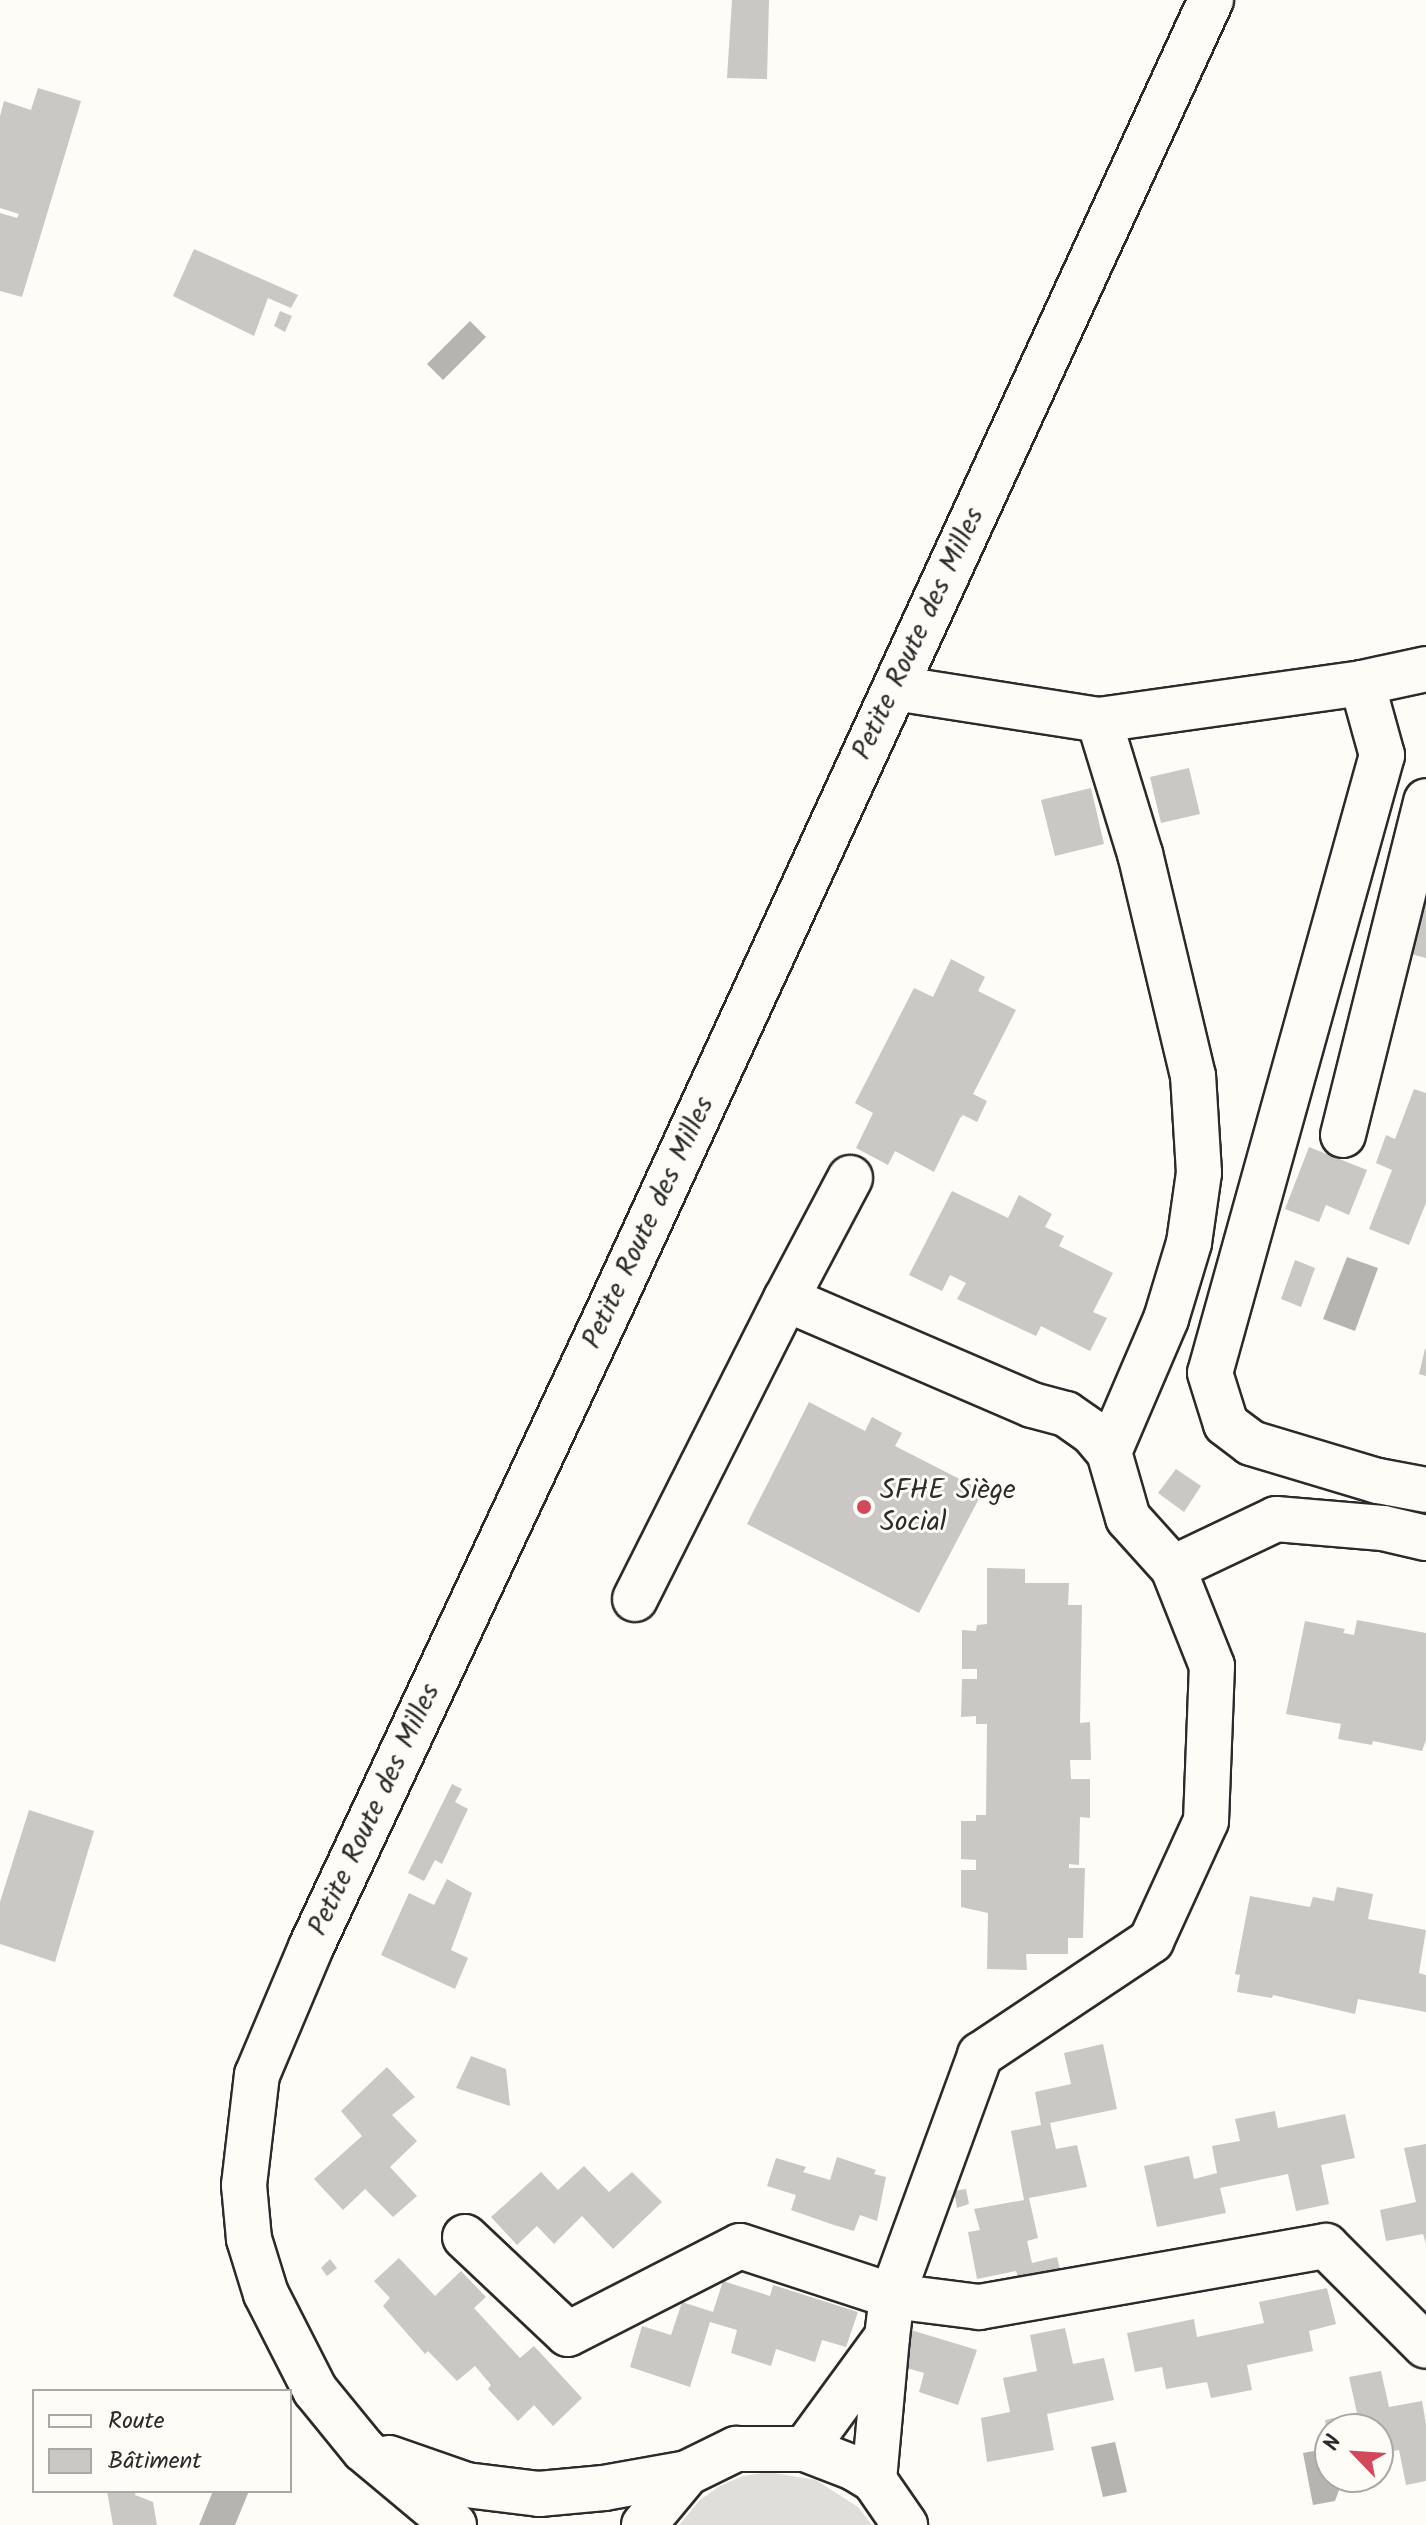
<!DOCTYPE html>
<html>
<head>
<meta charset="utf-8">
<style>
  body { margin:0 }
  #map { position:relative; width:1426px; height:2525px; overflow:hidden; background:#fdfcf7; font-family:Kalam,sans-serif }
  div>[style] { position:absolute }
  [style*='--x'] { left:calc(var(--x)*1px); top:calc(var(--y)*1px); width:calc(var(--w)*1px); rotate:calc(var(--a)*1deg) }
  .green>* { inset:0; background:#dfdeda }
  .water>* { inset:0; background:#b5b4b1 }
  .building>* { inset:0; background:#c9c8c4 }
  .roads { filter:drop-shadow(2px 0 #2b2b2b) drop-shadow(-2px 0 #2b2b2b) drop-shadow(0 2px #2b2b2b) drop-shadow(0 -2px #2b2b2b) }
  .minor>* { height:44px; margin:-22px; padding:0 22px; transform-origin:22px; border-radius:22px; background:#fdfcf7 }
  .secondary>* { height:44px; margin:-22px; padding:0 22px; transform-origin:22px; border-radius:22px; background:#fdfcf7 }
  .dots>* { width:22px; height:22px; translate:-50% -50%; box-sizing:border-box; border:4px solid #fdfcf7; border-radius:50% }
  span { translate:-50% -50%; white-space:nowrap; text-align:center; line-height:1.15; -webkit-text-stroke:6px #fdfcf7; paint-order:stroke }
  .street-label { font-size:28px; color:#2b2b2b }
  .poi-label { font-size:28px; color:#2b2b2b }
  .left { translate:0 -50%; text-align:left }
  .legend { position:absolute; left:32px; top:2389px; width:260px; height:104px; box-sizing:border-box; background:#fdfcf7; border:2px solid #a9a8a5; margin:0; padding:10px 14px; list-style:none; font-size:24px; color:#2b2b2b }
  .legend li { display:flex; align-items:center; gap:16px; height:40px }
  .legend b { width:40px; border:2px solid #a9a8a5 }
  .north { position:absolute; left:1314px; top:2413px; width:80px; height:80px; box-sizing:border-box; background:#fdfcf7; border:2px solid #a9a8a5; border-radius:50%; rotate:295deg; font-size:22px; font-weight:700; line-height:32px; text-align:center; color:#2b2b2b }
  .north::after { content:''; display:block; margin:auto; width:28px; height:36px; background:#d1495b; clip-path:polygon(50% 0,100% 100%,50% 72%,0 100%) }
</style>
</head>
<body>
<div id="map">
  <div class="green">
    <div style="clip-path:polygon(768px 2472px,816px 2480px,858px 2507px,872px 2525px,679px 2525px,700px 2500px,720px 2486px,743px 2476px)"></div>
  </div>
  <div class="water">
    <div style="clip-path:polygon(470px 321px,486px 337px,443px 380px,427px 364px)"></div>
    <div style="clip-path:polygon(1347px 1257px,1378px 1268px,1355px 1331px,1323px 1319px)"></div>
    <div style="clip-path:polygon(1115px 2442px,1127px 2492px,1103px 2497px,1091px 2447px)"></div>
    <div style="clip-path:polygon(1325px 2449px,1330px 2477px,1341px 2485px,1335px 2501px,1313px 2505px,1303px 2453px)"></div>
    <div style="clip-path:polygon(213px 2491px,249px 2491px,235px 2525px,199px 2525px)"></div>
  </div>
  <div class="building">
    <div style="clip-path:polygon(732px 0,769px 0,767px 79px,727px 78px)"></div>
    <div style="clip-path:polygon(38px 88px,81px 101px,22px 297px,0 291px,0 213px,17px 218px,19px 214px,0 208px,0 116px,4px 101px,31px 110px)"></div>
    <div style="clip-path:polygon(194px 249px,298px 295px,291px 308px,268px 298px,254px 336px,173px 296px)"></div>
    <div style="clip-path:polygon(280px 311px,292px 316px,285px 332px,274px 326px)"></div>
    <div style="clip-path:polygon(1189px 768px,1200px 814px,1161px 823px,1150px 777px)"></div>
    <div style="clip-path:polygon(1091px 788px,1104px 844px,1055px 856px,1041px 800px)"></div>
    <div style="clip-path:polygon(1425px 901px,1426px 901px,1426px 958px,1411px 954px)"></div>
    <div style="clip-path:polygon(951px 959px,985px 977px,978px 991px,1016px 1010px,973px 1094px,987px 1101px,977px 1122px,963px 1115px,960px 1118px,934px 1172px,895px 1151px,888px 1165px,856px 1148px,873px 1113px,855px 1103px,914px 988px,933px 997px)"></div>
    <div style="clip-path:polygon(1414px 1089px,1426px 1093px,1426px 1203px,1409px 1245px,1369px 1229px,1392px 1170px,1376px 1163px,1386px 1135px,1395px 1139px)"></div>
    <div style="clip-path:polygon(1309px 1147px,1367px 1170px,1349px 1215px,1326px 1205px,1319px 1222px,1285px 1209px)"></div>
    <div style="clip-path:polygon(952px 1191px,1008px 1218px,1019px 1195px,1052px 1214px,1045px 1227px,1064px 1236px,1059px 1246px,1113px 1273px,1093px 1312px,1107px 1318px,1090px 1351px,1041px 1326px,1036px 1336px,957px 1299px,966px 1283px,950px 1275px,942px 1291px,909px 1275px)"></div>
    <div style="clip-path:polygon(1295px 1260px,1315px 1268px,1301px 1307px,1281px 1299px)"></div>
    <div style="clip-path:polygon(1425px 1349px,1426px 1349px,1426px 1376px,1419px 1374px)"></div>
    <div style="clip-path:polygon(809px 1402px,865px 1431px,872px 1417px,902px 1433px,895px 1446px,983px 1491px,919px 1613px,747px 1524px)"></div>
    <div style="clip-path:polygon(1176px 1469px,1201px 1486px,1184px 1512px,1158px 1493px)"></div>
    <div style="clip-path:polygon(987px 1568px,1025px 1569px,1025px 1583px,1069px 1583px,1068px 1605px,1082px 1605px,1080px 1723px,1090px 1722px,1091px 1760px,1070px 1760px,1071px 1779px,1090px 1779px,1090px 1818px,1080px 1817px,1079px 1865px,1069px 1864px,1069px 1868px,1085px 1868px,1083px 1938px,1068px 1938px,1068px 1954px,1026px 1954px,1027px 1970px,987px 1969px,988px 1913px,961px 1907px,961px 1870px,976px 1870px,976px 1860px,961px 1859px,961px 1821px,976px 1821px,976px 1815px,986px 1815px,987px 1724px,976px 1724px,976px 1716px,961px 1717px,962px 1679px,977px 1679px,977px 1669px,962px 1669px,962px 1630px,976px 1631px,977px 1625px,987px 1624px)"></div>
    <div style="clip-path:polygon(1357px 1620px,1426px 1633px,1426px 1740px,1422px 1751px,1373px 1741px,1372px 1745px,1338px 1739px,1341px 1724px,1286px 1714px,1305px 1621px,1345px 1629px,1343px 1633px,1354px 1635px)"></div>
    <div style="clip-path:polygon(452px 1784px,462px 1789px,455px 1802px,468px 1809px,442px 1864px,435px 1860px,424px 1881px,408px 1873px)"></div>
    <div style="clip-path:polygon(29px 1810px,94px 1831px,55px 1962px,0 1944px,0 1902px)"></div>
    <div style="clip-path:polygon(447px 1879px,472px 1893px,451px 1950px,468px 1958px,455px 1989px,381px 1955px,409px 1893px,434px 1905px)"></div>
    <div style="clip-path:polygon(1337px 1887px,1373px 1894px,1368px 1919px,1426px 1930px,1419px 1973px,1426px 1975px,1426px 2012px,1358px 1999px,1355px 2014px,1273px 1995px,1272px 1998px,1237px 1992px,1240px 1975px,1235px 1974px,1250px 1896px,1310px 1907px,1313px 1897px,1334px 1901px)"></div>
    <div style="clip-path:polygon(1103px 2044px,1117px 2109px,1050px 2123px,1056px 2149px,1077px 2145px,1087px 2187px,1029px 2198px,1038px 2238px,1027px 2241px,1032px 2263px,1057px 2257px,1060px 2269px,1018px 2277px,1016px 2271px,977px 2279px,968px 2232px,980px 2230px,974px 2209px,1024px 2200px,1011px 2131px,1041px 2125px,1035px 2092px,1071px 2084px,1064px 2053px)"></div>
    <div style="clip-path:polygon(471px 2056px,506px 2069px,510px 2106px,456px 2088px)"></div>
    <div style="clip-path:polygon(387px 2067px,415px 2097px,392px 2115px,417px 2141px,390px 2167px,417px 2196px,393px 2217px,365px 2189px,343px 2210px,314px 2179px,362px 2136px,341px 2111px)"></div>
    <div style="clip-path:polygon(1275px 2111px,1278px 2128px,1345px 2114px,1355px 2158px,1321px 2165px,1329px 2204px,1296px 2211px,1288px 2174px,1220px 2188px,1226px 2213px,1157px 2227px,1144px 2166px,1189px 2156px,1194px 2179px,1217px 2173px,1212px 2146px,1240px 2141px,1235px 2119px)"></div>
    <div style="clip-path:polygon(1426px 2144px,1426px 2244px,1423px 2234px,1386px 2241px,1380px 2210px,1416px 2202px,1404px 2148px)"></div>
    <div style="clip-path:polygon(837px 2157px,876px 2170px,874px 2174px,886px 2177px,877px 2221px,860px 2215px,854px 2231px,834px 2225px,791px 2210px,796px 2195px,767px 2186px,776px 2158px,806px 2167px,803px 2172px,830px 2180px)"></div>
    <div style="clip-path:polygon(584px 2166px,609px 2192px,632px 2172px,662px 2202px,613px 2249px,582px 2216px,554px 2244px,537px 2226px,517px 2245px,491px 2217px,541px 2172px,558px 2190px)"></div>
    <div style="clip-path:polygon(966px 2189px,969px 2204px,957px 2208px,954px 2191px)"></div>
    <div style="clip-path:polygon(399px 2258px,435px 2296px,461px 2271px,486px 2297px,474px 2308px,520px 2358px,534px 2346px,582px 2398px,553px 2426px,534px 2405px,518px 2421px,488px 2389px,491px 2385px,475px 2366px,457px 2381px,428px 2351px,425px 2354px,383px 2306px,390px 2298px,374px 2281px)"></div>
    <div style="clip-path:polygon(330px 2259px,337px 2268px,327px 2276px,321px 2268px)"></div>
    <div style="clip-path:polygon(723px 2281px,770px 2296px,773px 2285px,858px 2312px,846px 2347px,822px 2340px,815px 2362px,776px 2349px,771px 2366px,731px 2353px,737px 2330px,710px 2322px,690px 2387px,630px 2367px,642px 2326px,671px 2335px,682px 2302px,713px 2312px)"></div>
    <div style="clip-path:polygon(1327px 2288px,1336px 2324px,1309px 2331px,1313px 2351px,1247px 2365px,1252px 2390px,1211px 2398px,1207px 2382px,1166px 2389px,1162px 2367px,1135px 2372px,1127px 2333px,1194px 2319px,1197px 2337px,1264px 2323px,1259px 2302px)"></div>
    <div style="clip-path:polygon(1065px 2328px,1073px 2364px,1104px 2358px,1114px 2400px,1047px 2414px,1054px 2450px,987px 2462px,981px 2418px,1010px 2412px,1003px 2378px,1037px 2371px,1030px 2335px)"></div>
    <div style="clip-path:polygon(911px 2330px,977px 2350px,958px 2405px,919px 2392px,924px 2373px,900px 2366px)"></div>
    <div style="clip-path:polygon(1381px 2371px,1389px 2407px,1422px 2401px,1426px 2424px,1426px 2481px,1406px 2485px,1399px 2450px,1378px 2454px,1378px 2429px,1330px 2429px,1329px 2438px,1325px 2420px,1357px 2413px,1349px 2377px)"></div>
    <div style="clip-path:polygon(107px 2491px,136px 2491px,135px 2495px,153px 2502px,157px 2525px,113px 2525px)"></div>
  </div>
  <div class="roads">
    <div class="minor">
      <div style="--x:1362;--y:683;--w:75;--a:74.5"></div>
      <div style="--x:1382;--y:755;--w:641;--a:105.55"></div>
      <div style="--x:1210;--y:1373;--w:53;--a:72.6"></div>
      <div style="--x:1226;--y:1424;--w:31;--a:37"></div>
      <div style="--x:1251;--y:1443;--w:133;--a:16.7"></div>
      <div style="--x:1378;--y:1481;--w:49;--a:10.6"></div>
      <div style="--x:895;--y:688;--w:206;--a:8.9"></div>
      <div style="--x:1099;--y:720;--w:266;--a:-8"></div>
      <div style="--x:1362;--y:683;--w:66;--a:-12.3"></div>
      <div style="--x:1343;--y:1135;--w:344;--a:-76"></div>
      <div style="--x:786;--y:1299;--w:137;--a:-62.1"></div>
      <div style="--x:1173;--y:1568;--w:114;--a:-25.4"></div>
      <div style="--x:1276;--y:1519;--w:107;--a:4.8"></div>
      <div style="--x:1383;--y:1528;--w:44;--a:13.1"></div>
      <div style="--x:635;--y:1599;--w:336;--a:-63.3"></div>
      <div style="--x:786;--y:1299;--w:268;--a:23.3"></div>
      <div style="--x:1032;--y:1405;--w:35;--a:15"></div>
      <div style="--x:1066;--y:1414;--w:32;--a:35"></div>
      <div style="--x:1092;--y:1432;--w:26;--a:50"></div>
      <div style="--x:465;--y:2237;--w:141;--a:43.3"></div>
      <div style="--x:568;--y:2334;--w:193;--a:-27.1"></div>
      <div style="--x:740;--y:2246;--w:160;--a:18.2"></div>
      <div style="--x:892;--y:2296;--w:88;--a:7.2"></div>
      <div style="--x:979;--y:2307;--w:352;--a:-10"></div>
      <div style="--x:1326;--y:2246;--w:141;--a:45"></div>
      <div style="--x:887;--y:2337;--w:41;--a:-83"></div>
      <div style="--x:892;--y:2296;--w:257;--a:-69.9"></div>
      <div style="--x:980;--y:2055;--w:206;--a:-33.7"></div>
      <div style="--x:1151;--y:1941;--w:132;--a:-65.4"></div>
      <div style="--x:1206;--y:1821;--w:155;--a:-87.8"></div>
      <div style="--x:1212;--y:1666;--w:105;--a:-111.7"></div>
      <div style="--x:1173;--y:1568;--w:67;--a:-132"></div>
      <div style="--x:1128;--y:1518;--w:69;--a:-106.1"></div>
      <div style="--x:1109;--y:1452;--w:145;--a:-66.8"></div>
      <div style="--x:1166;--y:1319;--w:79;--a:-73.2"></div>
      <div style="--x:1189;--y:1243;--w:71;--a:-81.9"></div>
      <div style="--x:1199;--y:1173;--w:97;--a:-93.5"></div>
      <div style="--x:1193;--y:1076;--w:228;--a:-103.4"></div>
      <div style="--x:1140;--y:854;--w:140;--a:-107"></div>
      <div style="--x:805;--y:2449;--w:139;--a:-53.8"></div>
      <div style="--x:887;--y:2337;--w:144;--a:95.2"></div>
    </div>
    <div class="secondary">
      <div style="--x:389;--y:2458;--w:82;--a:19.3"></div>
      <div style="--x:466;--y:2485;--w:74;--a:7"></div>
      <div style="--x:539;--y:2494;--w:65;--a:-5.3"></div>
      <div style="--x:604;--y:2488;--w:84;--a:-10.2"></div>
      <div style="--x:454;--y:2525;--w:117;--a:-140.2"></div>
      <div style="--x:364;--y:2450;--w:77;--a:-129.2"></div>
      <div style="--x:315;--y:2390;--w:108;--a:-117"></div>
      <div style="--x:266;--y:2294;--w:58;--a:-107.2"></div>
      <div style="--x:249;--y:2239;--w:54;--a:-95.3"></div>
      <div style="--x:244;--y:2185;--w:111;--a:-83.3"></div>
      <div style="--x:257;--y:2075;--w:139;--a:-67.1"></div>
      <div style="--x:311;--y:1947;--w:703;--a:-64.93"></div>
      <div style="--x:609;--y:1310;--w:1442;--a:-65.32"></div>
      <div style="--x:644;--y:2525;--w:67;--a:-50.4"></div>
      <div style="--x:687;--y:2473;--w:55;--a:-26.1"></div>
      <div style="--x:736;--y:2449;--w:69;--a:0"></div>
      <div style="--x:805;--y:2449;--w:53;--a:21.2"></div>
      <div style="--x:854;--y:2468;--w:23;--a:31"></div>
      <div style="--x:874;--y:2480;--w:55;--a:55.4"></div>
    </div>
  </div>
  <div class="dots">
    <div style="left:864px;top:1507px;background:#d1495b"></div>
  </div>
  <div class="street-label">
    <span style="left:919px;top:634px;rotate:-65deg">Petite Route des Milles</span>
    <span style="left:649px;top:1223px;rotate:-65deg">Petite Route des Milles</span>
    <span style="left:375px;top:1810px;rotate:-65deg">Petite Route des Milles</span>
  </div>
  <div class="poi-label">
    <span class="left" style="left:880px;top:1507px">SFHE Siège<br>Social</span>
  </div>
  <ul class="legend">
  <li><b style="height:10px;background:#fdfcf7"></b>Route</li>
  <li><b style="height:22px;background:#c9c8c4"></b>Bâtiment</li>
  </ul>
  <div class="north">N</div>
</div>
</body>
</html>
